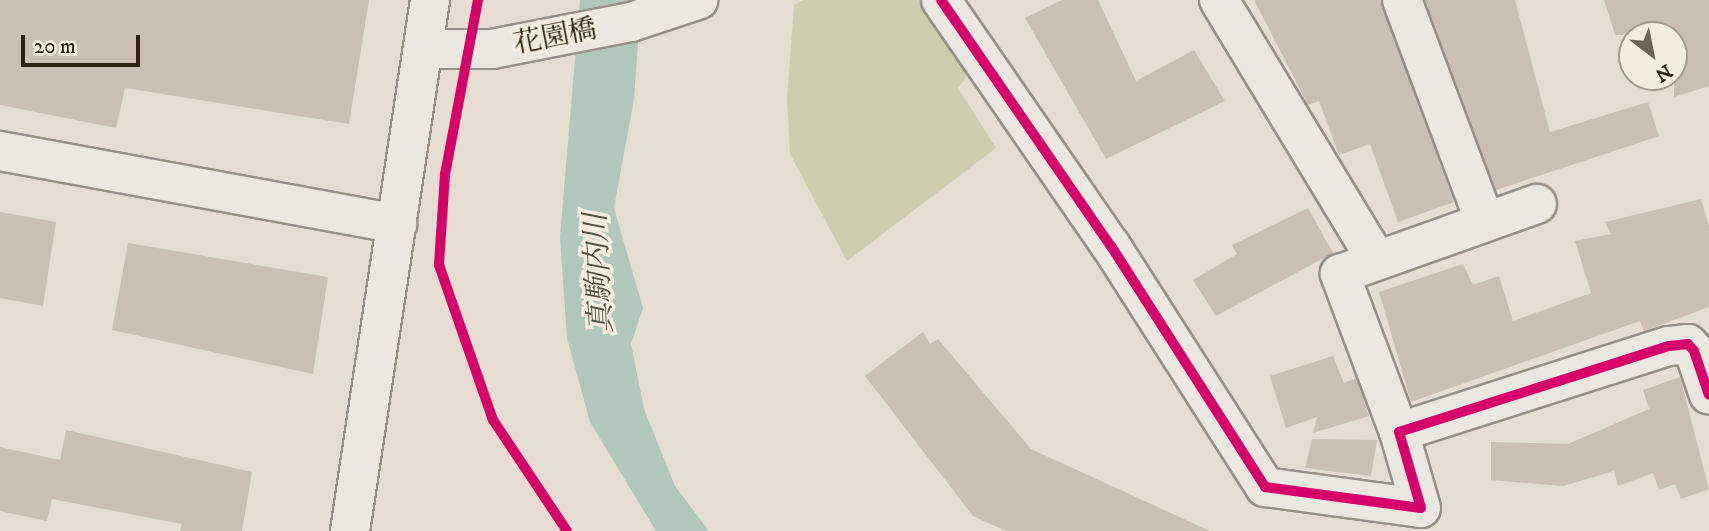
<!DOCTYPE html>
<html>
<head>
<meta charset="utf-8">
<style>
  body { margin:0 }
  #map { position:relative; width:1709px; height:531px; overflow:hidden; background:#e5ddcf; font-family:"IM FELL DW Pica","Noto Serif JP",serif }
  div>[style] { position:absolute }
  [style*='--x'] { left:calc(var(--x)*1px); top:calc(var(--y)*1px); width:calc(var(--w)*1px); rotate:calc(var(--a)*1deg) }
  .green>* { inset:0; background:#cdceaf }
  .water>* { inset:0; background:#b0c7bb }
  .building>* { inset:0; background:#ccbeb1 }
  .roads { filter:drop-shadow(2px 0 #968f85) drop-shadow(-2px 0 #968f85) drop-shadow(0 2px #968f85) drop-shadow(0 -2px #968f85) }
  .minor>* { height:38px; margin:-19px; padding:0 19px; transform-origin:19px; border-radius:19px; background:#eae6e0 }
  .cycleway>* { height:10px; margin:-5px; padding:0 5px; transform-origin:5px; border-radius:5px; background:#d6006c }
  span { translate:-50% -50%; white-space:nowrap; text-align:center; line-height:1.15; -webkit-text-stroke:7px #f3ebdb; paint-order:stroke }
  .street-label { font-size:28px; color:#31210f }
  .water-label { font-size:30px; color:#505040; font-style:italic }
  .north { position:absolute; left:1618px; top:21px; width:70px; height:70px; box-sizing:border-box; background:#f3ebdb; border:2px solid #a59a89; border-radius:50%; rotate:148deg; font-size:19px; font-weight:700; line-height:28px; text-align:center; color:#31210f }
  .north::after { content:''; display:block; margin:auto; width:24px; height:32px; background:#706352; clip-path:polygon(50% 0,100% 100%,50% 72%,0 100%) }
  .scale { position:absolute; left:21px; top:35px; width:119px; height:32px; box-sizing:border-box; border:4px solid #31210f; border-top:0; padding-left:9px; font-size:21px; line-height:24px; white-space:nowrap; color:#31210f; -webkit-text-stroke:5px #f3ebdb; paint-order:stroke }
</style>
</head>
<body>
<div id="map">
  <div class="green">
    <div style="clip-path:polygon(803px 0,918px 0,968px 75px,958px 88px,996px 148px,847px 261px,790px 154px,787px 99px,794px 5px)"></div>
  </div>
  <div class="water">
    <div style="clip-path:polygon(580px 0,641px 0,634px 99px,614px 208px,643px 308px,631px 344px,644px 409px,675px 486px,709px 531px,656px 531px,590px 422px,567px 338px,560px 237px)"></div>
  </div>
  <div class="building">
    <div style="clip-path:polygon(0 0,369px 0,349px 124px,125px 88px,116px 128px,0 105px)"></div>
    <div style="clip-path:polygon(1062px 0,1098px 0,1136px 81px,1194px 50px,1225px 101px,1106px 159px,1025px 18px)"></div>
    <div style="clip-path:polygon(1254px 0,1381px 0,1454px 202px,1398px 222px,1370px 144px,1339px 155px,1319px 101px,1308px 105px)"></div>
    <div style="clip-path:polygon(1425px 0,1515px 0,1550px 132px,1648px 102px,1659px 136px,1496px 190px)"></div>
    <div style="clip-path:polygon(1604px 0,1709px 0,1709px 86px,1674px 97px,1674px 35px,1615px 35px)"></div>
    <div style="clip-path:polygon(1701px 199px,1709px 226px,1709px 307px,1644px 331px,1640px 321px,1411px 402px,1379px 292px,1463px 264px,1473px 285px,1499px 276px,1513px 321px,1591px 293px,1575px 241px,1611px 234px,1605px 222px)"></div>
    <div style="clip-path:polygon(1308px 208px,1333px 253px,1216px 316px,1193px 280px,1237px 254px,1232px 245px)"></div>
    <div style="clip-path:polygon(0 212px,56px 222px,43px 306px,0 298px)"></div>
    <div style="clip-path:polygon(128px 243px,328px 277px,313px 374px,112px 330px)"></div>
    <div style="clip-path:polygon(923px 332px,930px 344px,938px 339px,1031px 449px,1210px 531px,1006px 531px,973px 516px,865px 376px)"></div>
    <div style="clip-path:polygon(1333px 356px,1344px 383px,1356px 378px,1369px 416px,1313px 433px,1317px 417px,1286px 428px,1270px 376px)"></div>
    <div style="clip-path:polygon(1680px 377px,1709px 489px,1681px 499px,1675px 484px,1659px 490px,1653px 473px,1618px 486px,1614px 471px,1563px 486px,1491px 480px,1491px 442px,1568px 444px,1649px 409px,1643px 390px)"></div>
    <div style="clip-path:polygon(66px 430px,252px 472px,242px 531px,180px 531px,182px 524px,52px 499px,47px 521px,0 511px,0 447px,60px 460px)"></div>
    <div style="clip-path:polygon(1312px 439px,1377px 440px,1371px 476px,1305px 468px)"></div>
  </div>
  <div class="roads">
    <div class="minor">
      <div style="--x:941;--y:0;--w:299;--a:55.4"></div>
      <div style="--x:1111;--y:246;--w:286;--a:57.4"></div>
      <div style="--x:1265;--y:487;--w:157;--a:7.7"></div>
      <div style="--x:1421;--y:508;--w:79;--a:-106.1"></div>
      <div style="--x:1399;--y:432;--w:283;--a:-17.7"></div>
      <div style="--x:1669;--y:346;--w:19;--a:-6"></div>
      <div style="--x:1688;--y:344;--w:9;--a:49"></div>
      <div style="--x:1694;--y:351;--w:46;--a:71.2"></div>
      <div style="--x:1219;--y:0;--w:303;--a:58.8"></div>
      <div style="--x:1402;--y:0;--w:237;--a:69.5"></div>
      <div style="--x:423;--y:49;--w:69;--a:0"></div>
      <div style="--x:492;--y:49;--w:142;--a:-11"></div>
      <div style="--x:631;--y:22;--w:71;--a:-18.2"></div>
      <div style="--x:0;--y:151;--w:404;--a:10.4"></div>
      <div style="--x:1399;--y:432;--w:169;--a:-110.5"></div>
      <div style="--x:1340;--y:274;--w:209;--a:-19.6"></div>
      <div style="--x:350;--y:531;--w:537;--a:-81.43"></div>
    </div>
  </div>
  <div class="cycleway">
    <div style="--x:478;--y:0;--w:177;--a:100.7"></div>
    <div style="--x:445;--y:174;--w:91;--a:93.8"></div>
    <div style="--x:439;--y:265;--w:164;--a:70.8"></div>
    <div style="--x:493;--y:420;--w:133;--a:56.3"></div>
    <div style="--x:941;--y:0;--w:299;--a:55.4"></div>
    <div style="--x:1111;--y:246;--w:286;--a:57.4"></div>
    <div style="--x:1265;--y:487;--w:157;--a:7.7"></div>
    <div style="--x:1421;--y:508;--w:79;--a:-106.1"></div>
    <div style="--x:1399;--y:432;--w:283;--a:-17.7"></div>
    <div style="--x:1669;--y:346;--w:19;--a:-6"></div>
    <div style="--x:1688;--y:344;--w:9;--a:49"></div>
    <div style="--x:1694;--y:351;--w:46;--a:71.2"></div>
  </div>
  <div class="street-label">
    <span style="left:555px;top:37px;rotate:-11deg">花園橋</span>
  </div>
  <div class="water-label">
    <span style="left:600px;top:273px;rotate:-93deg">真駒内川</span>
  </div>
  <div class="north">N</div>
  <div class="scale">20 m</div>
</div>
</body>
</html>
